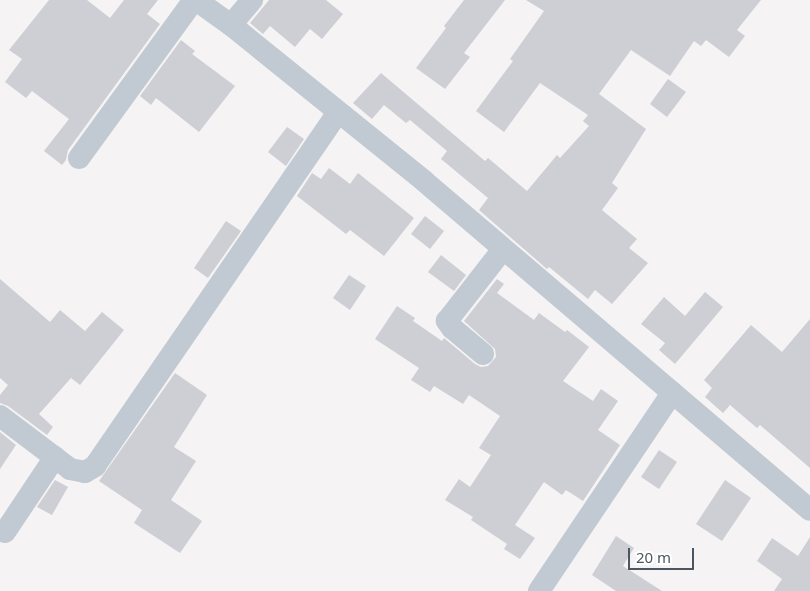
<!DOCTYPE html>
<html>
<head>
<meta charset="utf-8">
<style>
  body { margin:0 }
  #map { position:relative; width:810px; height:591px; overflow:hidden; background:#f5f3f3; font-family:"Noto Sans",sans-serif }
  div>[style] { position:absolute }
  [style*='--x'] { left:calc(var(--x)*1px); top:calc(var(--y)*1px); width:calc(var(--w)*1px); rotate:calc(var(--a)*1deg) }
  .building>* { inset:0; background:#cdcfd5 }
  .minor>* { height:22px; margin:-11px; padding:0 11px; transform-origin:11px; border-radius:11px; background:#c1cad2 }
  span { translate:-50% -50%; white-space:nowrap; text-align:center; line-height:1.15; -webkit-text-stroke:4px #fff; paint-order:stroke }
  .scale { position:absolute; left:628px; top:548px; width:66px; height:22px; box-sizing:border-box; border:2px solid #4a5661; border-top:0; padding-left:6px; font-size:15px; line-height:18px; white-space:nowrap; color:#4a5661; -webkit-text-stroke:4px #fff; paint-order:stroke }
</style>
</head>
<body>
<div id="map">
  <div class="building">
    <div style="clip-path:polygon(49px 0,87px 0,110px 18px,124px 0,158px 0,147px 14px,160px 24px,68px 150px,66px 160px,62px 165px,44px 151px,69px 119px,32px 91px,26px 98px,5px 82px,22px 59px,9px 50px)"></div>
    <div style="clip-path:polygon(269px 0,326px 0,343px 14px,322px 39px,310px 29px,295px 47px,270px 26px,263px 34px,250px 23px)"></div>
    <div style="clip-path:polygon(464px 0,505px 0,464px 53px,470px 57px,445px 89px,416px 68px,446px 28px,444px 26px)"></div>
    <div style="clip-path:polygon(526px 0,761px 0,737px 30px,745px 36px,729px 57px,706px 40px,701px 46px,694px 41px,670px 76px,631px 50px,599px 94px,646px 129px,612px 183px,618px 188px,602px 210px,637px 239px,629px 248px,648px 263px,612px 304px,595px 290px,588px 299px,549px 267px,547px 269px,479px 210px,488px 198px,441px 159px,447px 151px,410px 120px,406px 123px,384px 105px,372px 119px,353px 103px,381px 73px,485px 161px,488px 158px,527px 191px,557px 155px,560px 158px,589px 126px,583px 121px,588px 115px,540px 83px,504px 132px,476px 111px,513px 61px,510px 59px,544px 11px)"></div>
    <div style="clip-path:polygon(181px 40px,195px 51px,192px 54px,235px 86px,199px 132px,156px 98px,151px 105px,140px 96px)"></div>
    <div style="clip-path:polygon(668px 79px,686px 92px,667px 117px,650px 104px)"></div>
    <div style="clip-path:polygon(287px 127px,304px 139px,286px 166px,268px 152px)"></div>
    <div style="clip-path:polygon(329px 168px,350px 184px,358px 173px,414px 218px,384px 256px,350px 230px,346px 234px,297px 196px,312px 173px,321px 179px)"></div>
    <div style="clip-path:polygon(425px 216px,444px 231px,430px 249px,411px 234px)"></div>
    <div style="clip-path:polygon(226px 221px,241px 231px,208px 278px,194px 268px)"></div>
    <div style="clip-path:polygon(441px 255px,466px 275px,454px 291px,428px 272px)"></div>
    <div style="clip-path:polygon(349px 275px,366px 286px,350px 310px,333px 298px)"></div>
    <div style="clip-path:polygon(0 279px,50px 322px,60px 310px,85px 331px,102px 312px,124px 330px,80px 385px,71px 378px,39px 414px,53px 427px,47px 435px,8px 406px,0 403px,0 395px,8px 385px,0 378px)"></div>
    <div style="clip-path:polygon(497px 279px,504px 284px,497px 293px,534px 320px,539px 313px,565px 332px,567px 330px,589px 347px,563px 381px,593px 401px,601px 389px,618px 401px,598px 430px,620px 445px,583px 501px,566px 490px,562px 495px,544px 482px,515px 525px,535px 538px,520px 559px,504px 549px,507px 544px,471px 520px,473px 517px,445px 500px,459px 479px,470px 487px,491px 455px,479px 448px,500px 416px,469px 395px,463px 404px,434px 386px,430px 392px,411px 380px,419px 368px,375px 339px,397px 306px,415px 318px,413px 321px,442px 341px,444px 338px,475px 364px,481px 367px,488px 366px,496px 357px,495px 349px,464px 321px)"></div>
    <div style="clip-path:polygon(705px 292px,723px 307px,675px 364px,659px 350px,665px 343px,641px 324px,664px 297px,685px 316px)"></div>
    <div style="clip-path:polygon(810px 319px,810px 468px,760px 425px,757px 428px,730px 405px,723px 413px,705px 397px,712px 388px,704px 380px,751px 325px,782px 352px)"></div>
    <div style="clip-path:polygon(175px 373px,207px 395px,174px 447px,196px 461px,171px 500px,202px 521px,180px 553px,134px 523px,142px 510px,99px 481px)"></div>
    <div style="clip-path:polygon(0 432px,16px 445px,0 469px)"></div>
    <div style="clip-path:polygon(659px 450px,677px 462px,659px 489px,641px 477px)"></div>
    <div style="clip-path:polygon(55px 480px,68px 487px,52px 515px,37px 507px)"></div>
    <div style="clip-path:polygon(725px 480px,751px 498px,722px 541px,696px 524px)"></div>
    <div style="clip-path:polygon(616px 536px,634px 548px,623px 566px,662px 591px,616px 591px,592px 575px)"></div>
    <div style="clip-path:polygon(810px 537px,810px 591px,774px 591px,782px 579px,757px 561px,772px 538px,798px 556px)"></div>
  </div>
  <div class="minor">
    <div style="--x:196;--y:0;--w:43;--a:35.5"></div>
    <div style="--x:231;--y:25;--w:248;--a:38.9"></div>
    <div style="--x:424;--y:181;--w:507;--a:40.44"></div>
    <div style="--x:231;--y:25;--w:33;--a:-50"></div>
    <div style="--x:79;--y:158;--w:195;--a:-54"></div>
    <div style="--x:483;--y:354;--w:40;--a:-140"></div>
    <div style="--x:452;--y:328;--w:9;--a:-126"></div>
    <div style="--x:447;--y:321;--w:91;--a:-52.1"></div>
    <div style="--x:0;--y:416;--w:88;--a:37.1"></div>
    <div style="--x:70;--y:469;--w:15;--a:11"></div>
    <div style="--x:85;--y:472;--w:12;--a:-31"></div>
    <div style="--x:95;--y:466;--w:427;--a:-55.5"></div>
    <div style="--x:5;--y:532;--w:90;--a:-56.3"></div>
    <div style="--x:539;--y:591;--w:239;--a:-56.1"></div>
  </div>
  <div class="scale">20 m</div>
</div>
</body>
</html>
